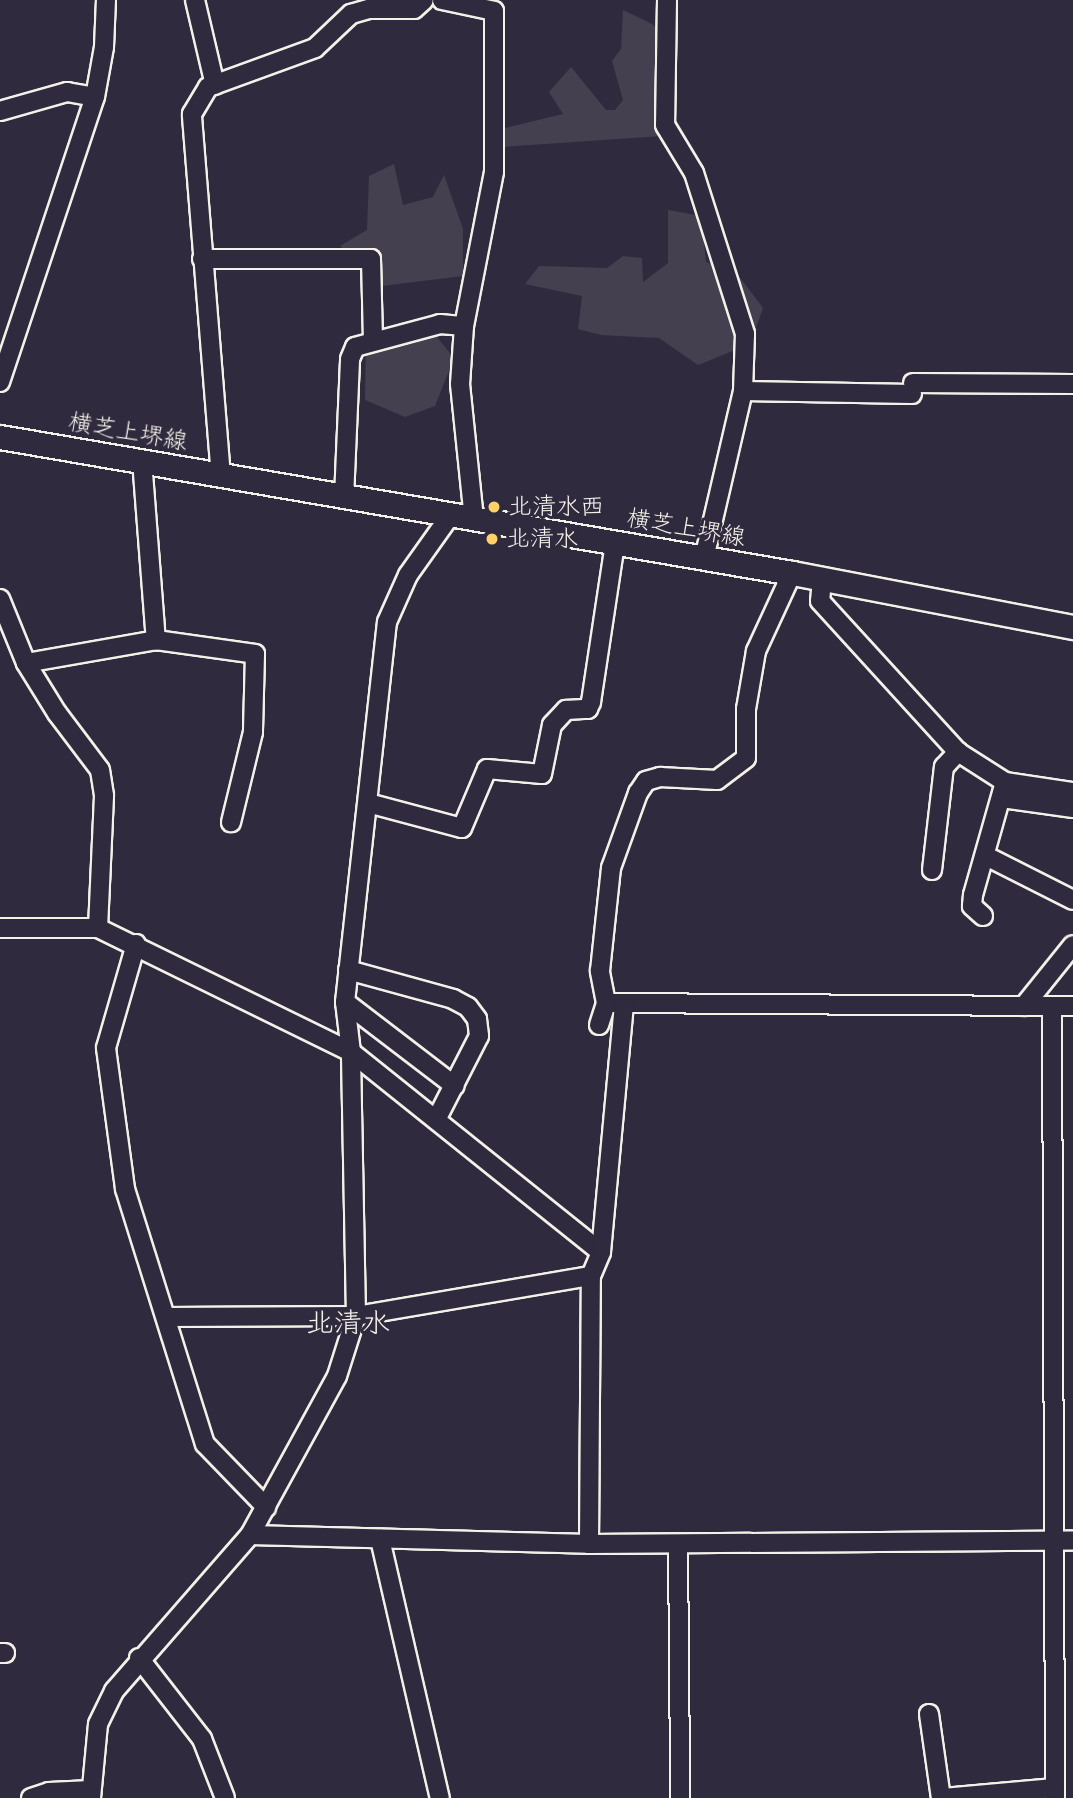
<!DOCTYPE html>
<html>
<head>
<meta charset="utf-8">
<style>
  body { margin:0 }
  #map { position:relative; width:1073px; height:1798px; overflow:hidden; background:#2f2a3d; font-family:"Balsamiq Sans","Klee One",sans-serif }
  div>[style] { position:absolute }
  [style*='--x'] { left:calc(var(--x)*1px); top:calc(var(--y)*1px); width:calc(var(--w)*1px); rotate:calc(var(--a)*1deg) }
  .green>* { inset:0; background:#454050 }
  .roads { filter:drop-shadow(2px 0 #f4f1e8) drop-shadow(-2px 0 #f4f1e8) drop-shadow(0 2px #f4f1e8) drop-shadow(0 -2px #f4f1e8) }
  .minor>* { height:18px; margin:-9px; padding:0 9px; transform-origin:9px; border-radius:9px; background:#2f2a3d }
  .major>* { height:23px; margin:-11.5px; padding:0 11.5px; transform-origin:11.5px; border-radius:11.5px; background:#2f2a3d }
  .dots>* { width:19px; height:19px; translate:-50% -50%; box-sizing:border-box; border:4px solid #2f2a3d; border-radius:50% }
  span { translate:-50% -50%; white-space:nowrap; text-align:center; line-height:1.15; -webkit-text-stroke:6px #2f2a3d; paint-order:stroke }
  .street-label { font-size:24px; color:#f4f1e8 }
  .poi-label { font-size:24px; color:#f4f1e8 }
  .left { translate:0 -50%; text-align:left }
  .quarter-label { font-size:28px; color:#f4f1e8 }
</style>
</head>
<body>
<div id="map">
  <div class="green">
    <div style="clip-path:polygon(623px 10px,652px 24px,674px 46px,677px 135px,502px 147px,501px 129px,563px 114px,549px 92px,571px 67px,606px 110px,615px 110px,623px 100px,612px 61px,621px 49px)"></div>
    <div style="clip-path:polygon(394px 164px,403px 205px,433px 197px,444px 175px,463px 229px,463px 276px,382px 286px,379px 252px,353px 257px,340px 246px,367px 230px,369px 176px)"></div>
    <div style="clip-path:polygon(668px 210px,701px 216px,706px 262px,738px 275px,763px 308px,750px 344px,698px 365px,659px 338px,601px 335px,578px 329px,582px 296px,525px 284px,539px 266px,607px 268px,623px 256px,642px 258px,643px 282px,668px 263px)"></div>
    <div style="clip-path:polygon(432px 331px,454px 358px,435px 406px,405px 417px,365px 400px,366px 333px)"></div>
  </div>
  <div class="roads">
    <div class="minor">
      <div style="--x:195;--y:0;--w:87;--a:76.8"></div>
      <div style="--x:442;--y:0;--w:53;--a:11.9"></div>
      <div style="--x:494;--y:11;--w:161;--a:90"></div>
      <div style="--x:494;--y:172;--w:157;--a:101"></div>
      <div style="--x:464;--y:326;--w:58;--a:93.9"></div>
      <div style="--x:460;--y:384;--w:137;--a:84.1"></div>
      <div style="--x:667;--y:0;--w:125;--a:90.9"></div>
      <div style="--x:665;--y:125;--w:56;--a:58.9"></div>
      <div style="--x:694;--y:173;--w:169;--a:72.4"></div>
      <div style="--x:745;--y:334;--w:57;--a:92"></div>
      <div style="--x:743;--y:391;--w:171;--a:103.1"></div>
      <div style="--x:0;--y:111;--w:70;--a:-15.8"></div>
      <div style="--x:67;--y:92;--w:28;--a:10"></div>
      <div style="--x:202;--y:259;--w:169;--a:0"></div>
      <div style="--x:371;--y:259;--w:80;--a:88.6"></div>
      <div style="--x:0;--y:382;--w:300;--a:-71.6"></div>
      <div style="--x:95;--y:97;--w:51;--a:-79.8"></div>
      <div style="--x:104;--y:47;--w:47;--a:-87.6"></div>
      <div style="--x:913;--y:383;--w:160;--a:0.4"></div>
      <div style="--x:743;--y:391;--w:169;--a:1"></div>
      <div style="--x:142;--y:460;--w:181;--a:85.6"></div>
      <div style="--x:221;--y:477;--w:364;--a:-94.6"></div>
      <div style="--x:192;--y:114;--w:31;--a:-59"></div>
      <div style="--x:208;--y:87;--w:114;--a:-20"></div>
      <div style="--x:315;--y:48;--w:50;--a:-43.4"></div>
      <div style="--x:351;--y:14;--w:19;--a:-16"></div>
      <div style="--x:369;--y:9;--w:45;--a:0"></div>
      <div style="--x:414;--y:9;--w:13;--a:-42"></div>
      <div style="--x:344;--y:498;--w:139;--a:-87.5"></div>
      <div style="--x:350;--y:359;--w:13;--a:-67"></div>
      <div style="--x:355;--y:347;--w:88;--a:-15.1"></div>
      <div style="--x:440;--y:324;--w:24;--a:5"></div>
      <div style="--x:822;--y:579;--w:22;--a:95"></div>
      <div style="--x:820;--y:601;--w:205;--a:47.6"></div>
      <div style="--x:958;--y:752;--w:56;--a:32.6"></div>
      <div style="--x:1005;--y:782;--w:69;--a:8.4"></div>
      <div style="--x:0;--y:599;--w:69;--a:67.9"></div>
      <div style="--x:26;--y:663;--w:59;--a:58.2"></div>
      <div style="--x:57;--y:713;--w:71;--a:53"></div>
      <div style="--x:100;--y:770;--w:26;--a:81"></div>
      <div style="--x:104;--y:796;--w:132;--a:92.6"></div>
      <div style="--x:26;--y:663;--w:132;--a:-10"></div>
      <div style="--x:156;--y:640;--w:100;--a:8"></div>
      <div style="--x:255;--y:654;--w:78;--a:91.5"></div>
      <div style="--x:253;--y:732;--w:93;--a:103.7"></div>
      <div style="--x:1002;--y:798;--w:72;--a:8"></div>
      <div style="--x:368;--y:803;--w:97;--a:14.9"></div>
      <div style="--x:462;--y:828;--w:64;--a:-67"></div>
      <div style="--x:487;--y:769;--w:55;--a:5.2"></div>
      <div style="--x:542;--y:774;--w:50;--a:-78.5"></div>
      <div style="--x:552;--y:725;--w:21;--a:-47"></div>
      <div style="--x:566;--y:710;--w:22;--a:-3"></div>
      <div style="--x:588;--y:709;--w:8;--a:-67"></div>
      <div style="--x:591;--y:702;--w:161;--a:-81.4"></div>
      <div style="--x:986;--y:856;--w:97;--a:26.8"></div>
      <div style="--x:932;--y:870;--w:104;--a:-83.4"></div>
      <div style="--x:944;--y:767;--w:21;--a:-47"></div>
      <div style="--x:983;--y:916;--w:15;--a:-138"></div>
      <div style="--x:972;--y:906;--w:11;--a:-85"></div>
      <div style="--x:973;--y:895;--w:117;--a:-74.2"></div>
      <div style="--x:0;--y:928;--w:98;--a:0"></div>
      <div style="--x:98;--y:928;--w:282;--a:26.1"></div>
      <div style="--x:351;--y:1052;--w:320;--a:38.7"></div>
      <div style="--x:136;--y:944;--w:108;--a:106.1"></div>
      <div style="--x:106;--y:1048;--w:142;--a:82.3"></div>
      <div style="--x:125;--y:1189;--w:267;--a:72.6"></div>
      <div style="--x:205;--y:1444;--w:88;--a:45.9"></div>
      <div style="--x:348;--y:970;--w:109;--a:15.4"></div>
      <div style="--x:453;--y:999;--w:17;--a:28"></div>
      <div style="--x:468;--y:1007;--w:15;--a:53"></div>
      <div style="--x:477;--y:1019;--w:17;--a:83"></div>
      <div style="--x:479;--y:1036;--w:94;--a:117.1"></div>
      <div style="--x:345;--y:1002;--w:138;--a:37.4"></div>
      <div style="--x:613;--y:1003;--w:460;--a:0.4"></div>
      <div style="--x:1024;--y:1006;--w:78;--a:-51.2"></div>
      <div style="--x:1052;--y:1007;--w:791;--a:89.78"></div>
      <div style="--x:599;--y:1025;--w:23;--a:-72"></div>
      <div style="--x:606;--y:1003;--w:33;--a:-101"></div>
      <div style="--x:600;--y:971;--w:104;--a:-83.9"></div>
      <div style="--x:611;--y:868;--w:80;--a:-70.2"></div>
      <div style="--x:638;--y:793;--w:14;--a:-56"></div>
      <div style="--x:646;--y:781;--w:15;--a:-16"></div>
      <div style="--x:660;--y:777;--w:57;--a:3"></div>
      <div style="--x:717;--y:780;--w:36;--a:-37"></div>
      <div style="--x:746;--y:758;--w:49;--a:-90"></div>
      <div style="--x:746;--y:709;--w:59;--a:-80.2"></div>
      <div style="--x:756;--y:651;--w:86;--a:-65.2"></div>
      <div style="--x:167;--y:1317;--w:189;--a:-0.3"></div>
      <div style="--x:356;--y:1316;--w:238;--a:-9.7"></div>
      <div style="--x:250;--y:1535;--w:339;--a:1.5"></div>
      <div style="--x:589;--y:1544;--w:484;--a:-0.4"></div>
      <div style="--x:380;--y:1539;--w:266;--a:77"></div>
      <div style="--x:589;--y:1544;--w:268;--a:-89.6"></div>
      <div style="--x:591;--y:1276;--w:26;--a:-67"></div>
      <div style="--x:601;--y:1252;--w:250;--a:-84.7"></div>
      <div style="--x:678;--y:1544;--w:254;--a:89.5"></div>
      <div style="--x:0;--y:1653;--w:5;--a:0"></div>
      <div style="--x:139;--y:1658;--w:103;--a:52.1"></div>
      <div style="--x:202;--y:1739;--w:63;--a:68.7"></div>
      <div style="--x:929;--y:1714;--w:85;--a:81.9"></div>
      <div style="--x:31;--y:1798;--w:19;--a:-18"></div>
      <div style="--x:49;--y:1792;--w:42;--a:-2.7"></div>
      <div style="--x:91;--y:1798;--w:74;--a:-84.6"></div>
      <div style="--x:98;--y:1724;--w:37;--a:-64"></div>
      <div style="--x:114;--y:1691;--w:207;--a:-48.9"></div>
      <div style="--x:250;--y:1535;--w:181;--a:-61.3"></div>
      <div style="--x:337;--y:1376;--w:63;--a:-72.4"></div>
      <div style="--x:356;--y:1316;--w:264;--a:-91.1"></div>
      <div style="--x:351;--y:1052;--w:50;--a:-96.8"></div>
      <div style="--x:345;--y:1002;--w:382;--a:-83.7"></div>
      <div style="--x:387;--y:622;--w:51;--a:-65.9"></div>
      <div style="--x:408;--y:575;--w:72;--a:-54.6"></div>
      <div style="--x:943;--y:1798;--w:112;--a:-5.1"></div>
    </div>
    <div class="major">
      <div style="--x:0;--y:437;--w:804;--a:9.74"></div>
      <div style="--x:792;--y:573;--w:286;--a:10.9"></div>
    </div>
  </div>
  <div class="dots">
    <div style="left:494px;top:507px;background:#ffd166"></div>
    <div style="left:492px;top:539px;background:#ffd166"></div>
  </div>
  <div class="street-label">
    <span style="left:128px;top:432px;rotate:10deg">横芝上堺線</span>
    <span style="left:686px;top:528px;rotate:10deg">横芝上堺線</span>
  </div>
  <div class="poi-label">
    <span class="left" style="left:508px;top:507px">北清水西</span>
    <span class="left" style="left:506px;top:539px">北清水</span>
  </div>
  <div class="quarter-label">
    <span style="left:348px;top:1324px">北清水</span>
  </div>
</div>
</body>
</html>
